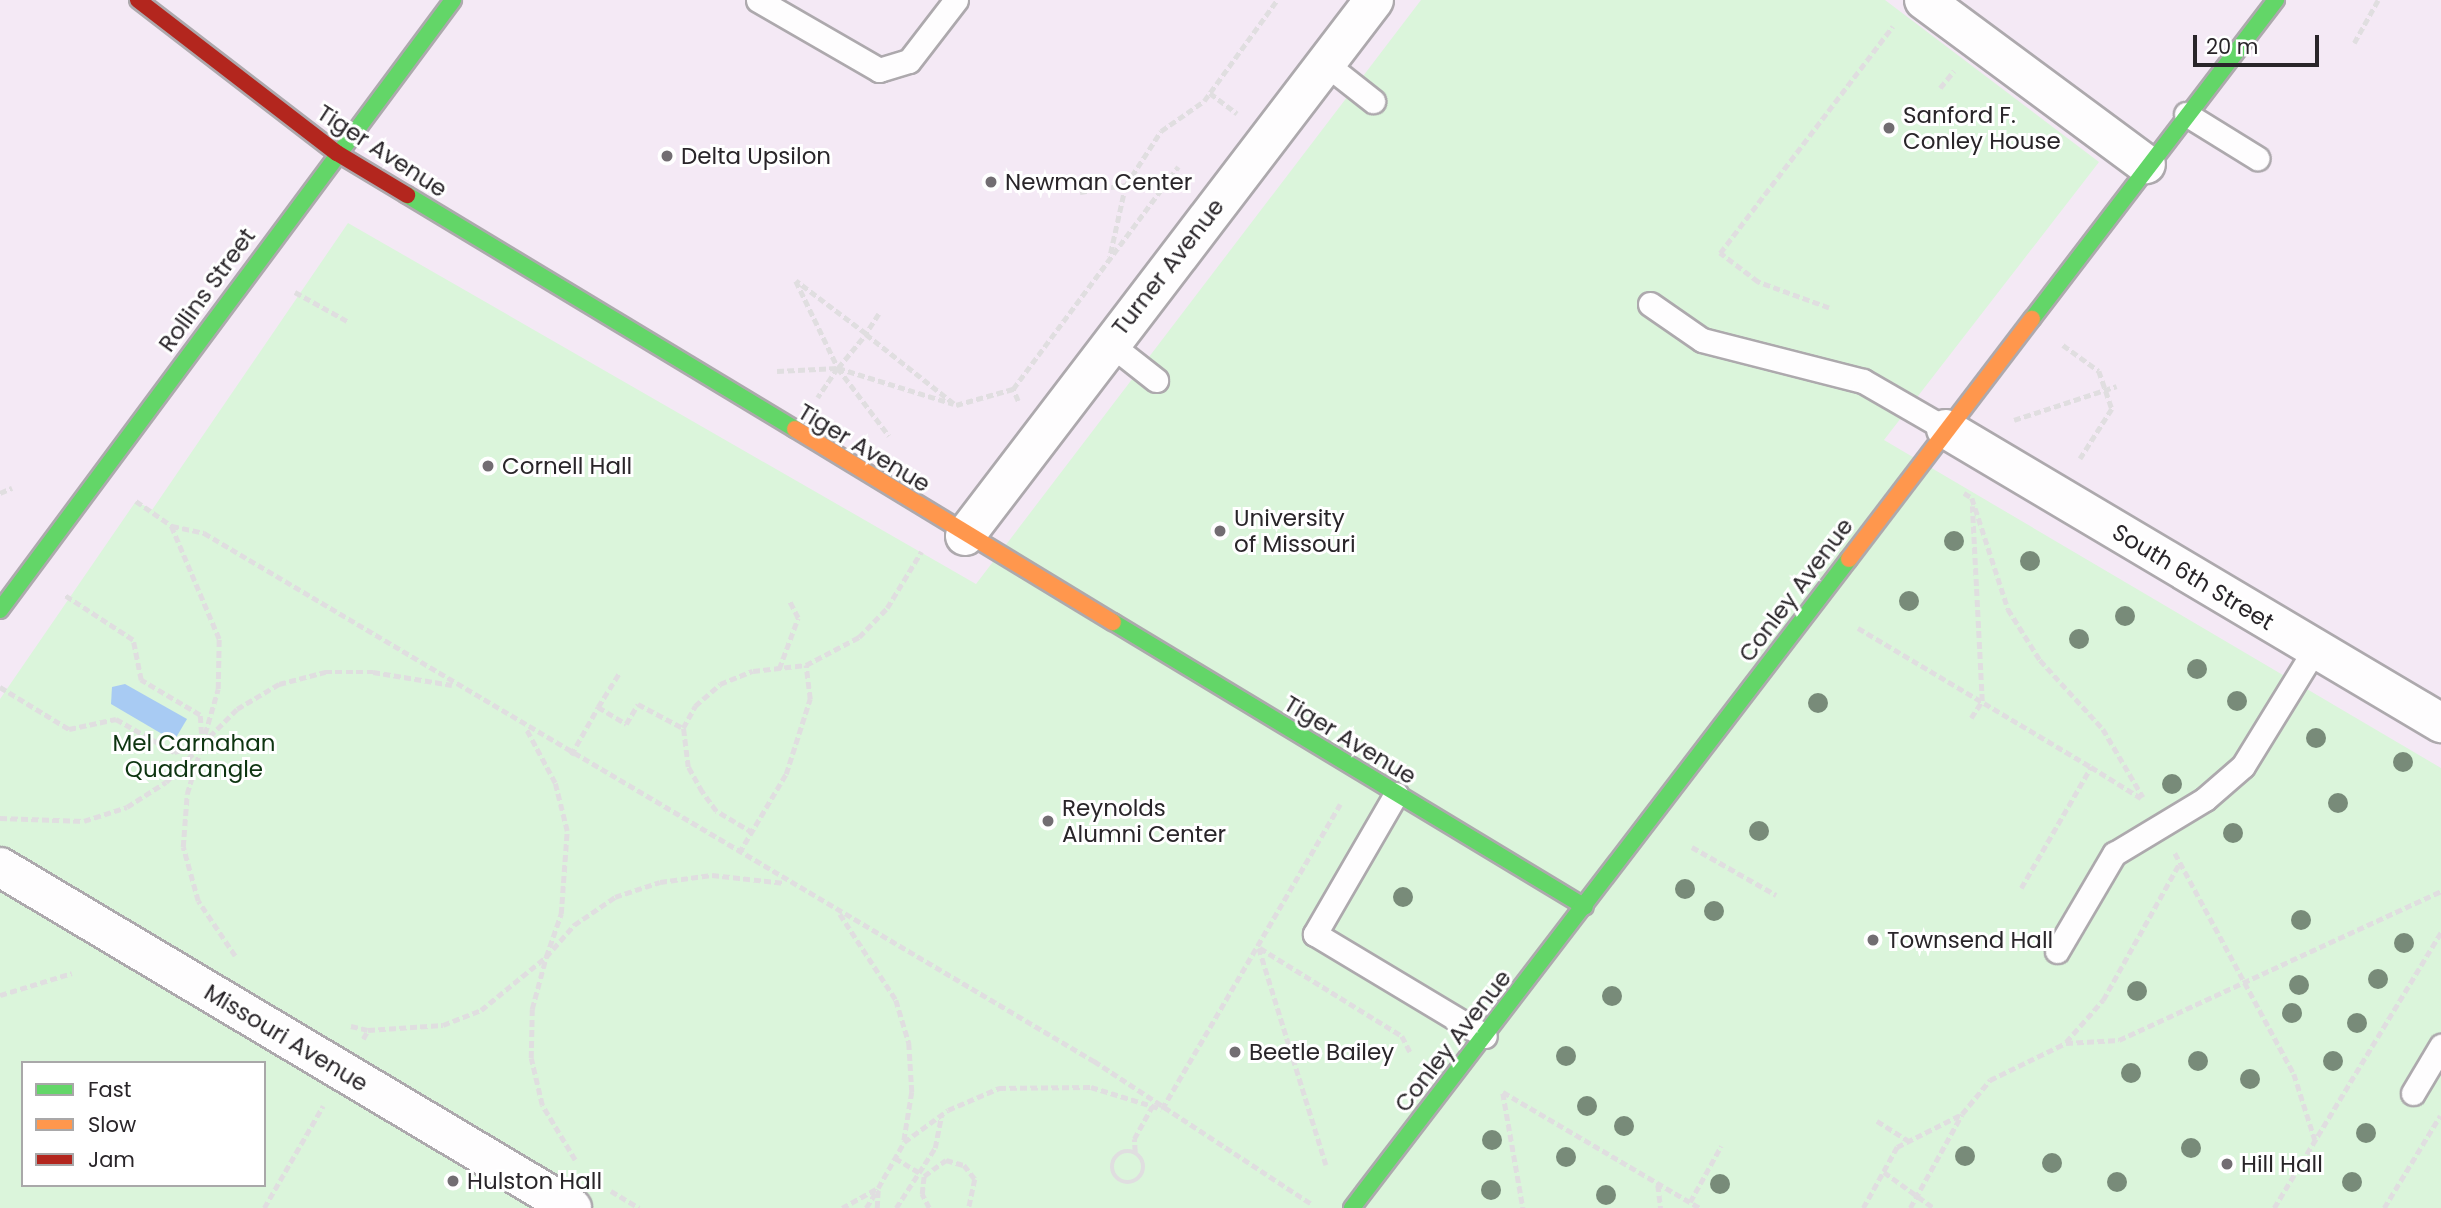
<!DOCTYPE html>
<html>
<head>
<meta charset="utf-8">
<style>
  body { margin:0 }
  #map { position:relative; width:2441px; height:1208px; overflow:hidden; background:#f9f4f9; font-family:Poppins,sans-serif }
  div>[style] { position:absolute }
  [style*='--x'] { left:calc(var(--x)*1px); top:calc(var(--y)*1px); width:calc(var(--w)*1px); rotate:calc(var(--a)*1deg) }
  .built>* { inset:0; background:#f4e9f5 }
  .green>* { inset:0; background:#dbf5db }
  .water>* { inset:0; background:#a8cbf3 }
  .path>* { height:4.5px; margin-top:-2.25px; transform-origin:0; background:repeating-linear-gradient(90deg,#e0dee0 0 7px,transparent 0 10.5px) }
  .path>.ring { margin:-2.25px; padding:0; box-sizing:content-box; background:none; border:4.5px solid #e0dee0; border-radius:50% }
  .roads { filter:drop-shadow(2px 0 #ada9ad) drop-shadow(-2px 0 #ada9ad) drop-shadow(0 2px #ada9ad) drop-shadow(0 -2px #ada9ad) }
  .lane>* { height:23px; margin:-11.5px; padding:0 11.5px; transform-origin:11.5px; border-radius:11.5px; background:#fefdfe }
  .street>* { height:38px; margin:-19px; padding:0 19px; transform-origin:19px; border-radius:19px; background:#fefdfe }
  .fast>* { height:16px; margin:-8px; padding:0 8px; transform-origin:8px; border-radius:8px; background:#63d668 }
  .slow>* { height:16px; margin:-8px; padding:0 8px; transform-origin:8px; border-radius:8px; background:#ff974d }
  .jam>* { height:16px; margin:-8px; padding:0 8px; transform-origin:8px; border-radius:8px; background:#b3261e }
  .trees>* { width:20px; height:20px; margin:-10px; border-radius:50%; background:#788b79 }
  .dots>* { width:19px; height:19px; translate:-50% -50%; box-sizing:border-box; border:4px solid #fff; border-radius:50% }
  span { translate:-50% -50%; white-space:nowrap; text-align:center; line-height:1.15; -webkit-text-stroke:6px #fff; paint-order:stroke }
  .poi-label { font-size:23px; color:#292529 }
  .left { translate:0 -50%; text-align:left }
  .street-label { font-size:23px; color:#292529 }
  .park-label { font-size:23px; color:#0e3511 }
  .legend { position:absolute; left:21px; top:1061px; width:245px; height:126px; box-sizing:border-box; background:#fff; border:2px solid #a9a8a9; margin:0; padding:9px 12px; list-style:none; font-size:21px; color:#292529 }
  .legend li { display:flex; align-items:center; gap:14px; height:35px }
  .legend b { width:35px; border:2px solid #a9a8a9 }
  .scale { position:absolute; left:2193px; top:35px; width:126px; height:32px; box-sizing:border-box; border:4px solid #292529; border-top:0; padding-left:9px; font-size:21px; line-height:24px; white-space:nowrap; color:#292529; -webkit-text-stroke:5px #fff; paint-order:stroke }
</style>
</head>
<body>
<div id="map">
  <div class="built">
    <div style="clip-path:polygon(evenodd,0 0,2441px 0,2441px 1208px,0 1208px,0 0,23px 1063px,264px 1063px,264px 1185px,23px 1185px,23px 1063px)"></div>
  </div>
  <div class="green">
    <div style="clip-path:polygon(evenodd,1421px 0,1885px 0,2099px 162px,1884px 440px,2441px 768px,2441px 1208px,0 1208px,0 699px,136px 501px,152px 510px,348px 223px,976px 584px,1421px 0,23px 1063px,264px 1063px,264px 1185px,23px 1185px,23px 1063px)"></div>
  </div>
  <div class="water">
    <div style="clip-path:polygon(125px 684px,187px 719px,174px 741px,111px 704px,112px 687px)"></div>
  </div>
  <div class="path">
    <div style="--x:2354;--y:43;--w:49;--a:-60.8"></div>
    <div style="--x:1940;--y:88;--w:22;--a:-51"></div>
    <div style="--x:1210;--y:93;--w:34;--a:37"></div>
    <div style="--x:1126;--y:185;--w:64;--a:-57.1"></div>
    <div style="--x:1161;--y:131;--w:52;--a:-34.9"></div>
    <div style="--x:1204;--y:101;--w:125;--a:-54.1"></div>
    <div style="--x:1080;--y:192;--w:47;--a:-8.7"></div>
    <div style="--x:1126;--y:185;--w:74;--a:102.5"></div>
    <div style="--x:295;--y:292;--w:60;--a:29.1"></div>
    <div style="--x:1829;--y:308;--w:76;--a:-159.9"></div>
    <div style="--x:1758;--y:282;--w:48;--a:-142.7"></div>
    <div style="--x:1720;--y:253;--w:285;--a:-52.7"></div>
    <div style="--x:879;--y:314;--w:24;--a:123"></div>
    <div style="--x:866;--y:334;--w:88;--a:-142.9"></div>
    <div style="--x:796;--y:281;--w:97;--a:64.2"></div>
    <div style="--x:838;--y:368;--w:85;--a:53.1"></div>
    <div style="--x:2063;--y:345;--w:44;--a:35.8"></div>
    <div style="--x:2099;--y:371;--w:40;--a:71.1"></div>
    <div style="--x:2112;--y:409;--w:59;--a:122.6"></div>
    <div style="--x:838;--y:368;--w:44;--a:-50.5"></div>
    <div style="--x:866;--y:334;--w:115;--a:38.3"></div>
    <div style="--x:956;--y:405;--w:59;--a:-15.7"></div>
    <div style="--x:838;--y:368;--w:121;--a:17.2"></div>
    <div style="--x:777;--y:371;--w:61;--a:-2.8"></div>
    <div style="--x:838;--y:368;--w:36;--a:124"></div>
    <div style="--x:1018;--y:401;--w:13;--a:-113"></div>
    <div style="--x:1013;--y:389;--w:277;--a:-53.4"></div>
    <div style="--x:2014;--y:420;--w:108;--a:-18.3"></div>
    <div style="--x:0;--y:493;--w:13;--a:-23"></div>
    <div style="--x:1964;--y:493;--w:9;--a:32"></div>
    <div style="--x:1972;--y:498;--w:117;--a:72"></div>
    <div style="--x:2008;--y:609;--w:60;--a:57.9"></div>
    <div style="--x:2040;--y:660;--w:93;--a:47.6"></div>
    <div style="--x:2103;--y:729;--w:79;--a:59.5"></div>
    <div style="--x:136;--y:501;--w:44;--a:34.8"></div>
    <div style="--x:172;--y:526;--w:33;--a:12"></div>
    <div style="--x:204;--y:533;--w:1035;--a:30.68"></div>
    <div style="--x:1094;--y:1061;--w:261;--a:33.3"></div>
    <div style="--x:1858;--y:628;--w:271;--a:30.8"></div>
    <div style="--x:779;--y:669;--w:54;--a:-69.6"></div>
    <div style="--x:798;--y:618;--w:20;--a:-117"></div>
    <div style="--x:0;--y:687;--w:81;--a:31.3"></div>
    <div style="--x:69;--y:729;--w:48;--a:-12"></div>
    <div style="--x:116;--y:719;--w:67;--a:29.6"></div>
    <div style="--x:174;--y:752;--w:29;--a:-16"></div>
    <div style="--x:202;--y:744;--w:29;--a:-94"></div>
    <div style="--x:200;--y:715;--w:69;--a:-149.3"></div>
    <div style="--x:141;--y:680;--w:41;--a:-101.3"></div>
    <div style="--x:133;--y:640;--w:82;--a:-146.9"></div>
    <div style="--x:598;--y:707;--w:40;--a:-58"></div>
    <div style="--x:1971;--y:718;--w:20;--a:-57"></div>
    <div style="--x:1982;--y:701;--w:195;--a:-92.9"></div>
    <div style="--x:571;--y:755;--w:55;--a:-60.6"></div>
    <div style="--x:598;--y:707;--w:33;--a:31"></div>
    <div style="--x:626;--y:724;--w:23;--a:-59"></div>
    <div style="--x:638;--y:704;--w:51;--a:28.1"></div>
    <div style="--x:0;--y:818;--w:84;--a:2"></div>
    <div style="--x:84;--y:821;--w:45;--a:-18"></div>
    <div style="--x:127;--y:807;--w:46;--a:-32.7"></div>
    <div style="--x:166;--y:782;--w:52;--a:-46.5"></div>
    <div style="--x:202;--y:744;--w:57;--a:-73.8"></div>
    <div style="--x:218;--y:689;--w:50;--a:-88.9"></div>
    <div style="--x:219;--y:639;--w:123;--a:-113"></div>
    <div style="--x:753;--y:833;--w:43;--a:-149.3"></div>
    <div style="--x:716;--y:811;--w:24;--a:-126"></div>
    <div style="--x:702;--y:792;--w:29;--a:-119"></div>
    <div style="--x:688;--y:767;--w:39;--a:-97"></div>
    <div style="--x:683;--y:728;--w:25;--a:-61"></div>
    <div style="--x:695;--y:706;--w:33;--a:-41"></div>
    <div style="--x:720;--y:684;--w:35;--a:-22"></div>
    <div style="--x:753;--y:671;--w:53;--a:-6.5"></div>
    <div style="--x:1692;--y:847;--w:97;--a:29.7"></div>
    <div style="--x:739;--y:853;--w:92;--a:-59.3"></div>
    <div style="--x:786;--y:774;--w:79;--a:-72.3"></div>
    <div style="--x:810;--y:699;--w:34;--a:-97"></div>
    <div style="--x:806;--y:665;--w:60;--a:-27.8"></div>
    <div style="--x:859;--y:637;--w:40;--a:-46"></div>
    <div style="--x:887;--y:608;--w:66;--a:-58.7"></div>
    <div style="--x:2175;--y:853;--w:251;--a:61.7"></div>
    <div style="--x:2294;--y:1074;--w:69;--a:72.3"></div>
    <div style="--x:2021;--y:888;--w:140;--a:-60"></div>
    <div style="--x:2091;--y:767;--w:59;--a:31.8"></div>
    <div style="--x:840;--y:914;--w:103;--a:56.9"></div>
    <div style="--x:896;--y:1000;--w:45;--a:73.2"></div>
    <div style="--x:909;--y:1043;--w:49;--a:86.5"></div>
    <div style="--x:912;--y:1092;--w:50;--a:99.3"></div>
    <div style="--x:1259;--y:948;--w:227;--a:72.8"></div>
    <div style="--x:1260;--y:948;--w:167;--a:31.8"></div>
    <div style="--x:1402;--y:1036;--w:20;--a:63"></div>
    <div style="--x:235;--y:956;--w:66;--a:-123.9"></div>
    <div style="--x:198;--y:901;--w:56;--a:-105.5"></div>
    <div style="--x:183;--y:847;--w:53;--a:-85.7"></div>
    <div style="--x:187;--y:794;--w:52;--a:-73.3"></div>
    <div style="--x:202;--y:744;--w:49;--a:-45"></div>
    <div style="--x:237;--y:709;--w:49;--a:-30.8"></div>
    <div style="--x:279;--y:684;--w:48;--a:-14.6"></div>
    <div style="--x:325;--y:672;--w:48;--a:0"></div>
    <div style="--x:373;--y:672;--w:80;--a:9.3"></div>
    <div style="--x:0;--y:995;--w:75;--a:-17"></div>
    <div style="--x:351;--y:1026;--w:17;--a:13"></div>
    <div style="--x:363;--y:1039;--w:10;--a:-61"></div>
    <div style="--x:368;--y:1030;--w:75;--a:-3.8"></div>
    <div style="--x:443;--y:1025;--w:41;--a:-21.5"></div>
    <div style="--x:481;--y:1010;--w:84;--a:-39.2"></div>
    <div style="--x:546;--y:957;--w:46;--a:-70.8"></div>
    <div style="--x:561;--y:914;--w:83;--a:-85.9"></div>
    <div style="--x:567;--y:831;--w:49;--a:-104"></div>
    <div style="--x:555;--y:783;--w:61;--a:-118.2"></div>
    <div style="--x:2066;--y:1042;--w:56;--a:-48.6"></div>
    <div style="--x:2103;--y:1000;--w:156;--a:-60.8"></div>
    <div style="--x:1503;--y:1092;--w:229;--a:30.5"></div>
    <div style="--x:1503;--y:1093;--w:117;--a:80.1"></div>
    <div style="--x:1877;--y:1121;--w:36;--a:32"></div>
    <div class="ring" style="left:1112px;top:1151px;width:27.5px;height:27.5px"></div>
    <div style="--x:1135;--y:1152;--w:13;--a:-94"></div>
    <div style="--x:1134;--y:1139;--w:37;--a:-61"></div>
    <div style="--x:895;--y:1158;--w:31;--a:31"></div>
    <div style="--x:575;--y:1160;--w:64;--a:-121"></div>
    <div style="--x:542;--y:1105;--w:48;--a:-103.2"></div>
    <div style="--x:531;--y:1058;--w:49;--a:-88.8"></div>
    <div style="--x:532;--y:1009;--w:54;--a:-74.9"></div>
    <div style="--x:546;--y:957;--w:43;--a:-48.8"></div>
    <div style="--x:574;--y:925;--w:50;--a:-34.3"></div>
    <div style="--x:615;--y:897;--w:47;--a:-18.4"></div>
    <div style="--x:660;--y:882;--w:52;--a:-7.7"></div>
    <div style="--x:712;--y:875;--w:73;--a:6.3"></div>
    <div style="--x:1884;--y:1172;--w:62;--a:35.8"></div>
    <div style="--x:1658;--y:1185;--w:23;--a:83"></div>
    <div style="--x:611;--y:1191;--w:33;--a:31"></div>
    <div style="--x:1690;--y:1202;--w:64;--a:-61"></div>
    <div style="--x:264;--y:1208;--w:118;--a:-60"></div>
    <div style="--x:842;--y:1208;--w:41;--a:-29.1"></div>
    <div style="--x:866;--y:1208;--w:22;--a:-58"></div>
    <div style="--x:877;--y:1208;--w:20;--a:-87"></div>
    <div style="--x:878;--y:1188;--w:53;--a:-60.5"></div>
    <div style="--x:904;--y:1142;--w:54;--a:-36"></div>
    <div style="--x:948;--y:1110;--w:56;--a:-23.3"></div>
    <div style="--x:999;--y:1088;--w:92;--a:-0.6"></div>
    <div style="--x:1091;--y:1087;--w:74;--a:17.2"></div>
    <div style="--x:1162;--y:1109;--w:353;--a:-59.7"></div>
    <div style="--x:896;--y:1208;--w:72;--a:-57"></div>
    <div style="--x:935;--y:1148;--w:33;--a:-79"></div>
    <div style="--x:929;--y:1208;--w:16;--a:-117"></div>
    <div style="--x:922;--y:1194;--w:18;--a:-84"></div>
    <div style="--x:924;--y:1176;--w:27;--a:-36"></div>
    <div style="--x:946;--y:1160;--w:19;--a:16"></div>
    <div style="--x:964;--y:1165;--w:18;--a:52"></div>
    <div style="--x:975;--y:1179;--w:30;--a:102"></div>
    <div style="--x:1863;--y:1208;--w:70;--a:-60.9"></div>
    <div style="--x:1897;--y:1147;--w:73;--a:-26.9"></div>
    <div style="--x:1962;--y:1114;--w:44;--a:-50.5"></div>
    <div style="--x:1990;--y:1080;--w:85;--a:-26"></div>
    <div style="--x:2066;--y:1043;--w:53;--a:-3.2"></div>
    <div style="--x:2119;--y:1040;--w:355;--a:-24.8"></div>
    <div style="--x:1910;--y:1208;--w:107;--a:-61"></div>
    <div style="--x:2274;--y:1208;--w:323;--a:-58.8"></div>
    <div style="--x:2384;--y:1208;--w:108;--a:-58.7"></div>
  </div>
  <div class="roads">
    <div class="lane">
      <div style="--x:758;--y:0;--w:140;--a:30"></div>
      <div style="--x:879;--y:70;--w:31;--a:-17"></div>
      <div style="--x:909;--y:61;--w:77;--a:-52.4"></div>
      <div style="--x:1326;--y:64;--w:60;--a:38.2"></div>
      <div style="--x:2186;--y:114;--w:84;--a:31.8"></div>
      <div style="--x:1650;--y:304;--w:63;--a:34.7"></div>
      <div style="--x:1702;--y:340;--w:166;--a:14.3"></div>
      <div style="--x:1863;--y:381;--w:96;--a:30"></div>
      <div style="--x:1109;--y:343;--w:60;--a:38.2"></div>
      <div style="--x:1396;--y:794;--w:162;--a:120.1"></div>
      <div style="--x:1315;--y:934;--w:198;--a:31"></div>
      <div style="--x:2057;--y:951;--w:113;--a:-59.6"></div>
      <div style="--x:2114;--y:854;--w:106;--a:-31.1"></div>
      <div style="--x:2205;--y:799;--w:50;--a:-41"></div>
      <div style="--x:2243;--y:766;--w:137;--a:-58.4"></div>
      <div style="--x:2413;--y:1093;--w:55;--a:-59.2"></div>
    </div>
    <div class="street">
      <div style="--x:1924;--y:0;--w:276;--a:36.5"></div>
      <div style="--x:1946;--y:429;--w:576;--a:30.71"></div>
      <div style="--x:965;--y:536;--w:674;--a:-52.65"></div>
      <div style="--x:0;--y:867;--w:666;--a:30.8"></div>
    </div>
    <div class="fast">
      <div style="--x:407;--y:195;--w:453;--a:31.1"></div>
      <div style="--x:2032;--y:319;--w:402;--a:-52.6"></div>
      <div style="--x:0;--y:610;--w:760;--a:-53.4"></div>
      <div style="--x:1113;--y:622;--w:551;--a:31.12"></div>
      <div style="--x:1352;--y:1208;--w:817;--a:-52.56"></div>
    </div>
    <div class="slow">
      <div style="--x:795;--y:429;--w:372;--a:31.3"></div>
      <div style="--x:1849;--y:559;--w:302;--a:-52.7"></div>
    </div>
    <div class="jam">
      <div style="--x:138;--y:0;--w:251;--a:37.6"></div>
      <div style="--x:337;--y:153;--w:82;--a:31"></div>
    </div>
  </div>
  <div class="trees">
    <div style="left:1954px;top:541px"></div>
    <div style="left:2030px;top:561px"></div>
    <div style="left:1909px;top:601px"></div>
    <div style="left:2125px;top:616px"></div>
    <div style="left:2079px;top:639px"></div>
    <div style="left:2197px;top:669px"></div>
    <div style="left:2237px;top:701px"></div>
    <div style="left:1818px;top:703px"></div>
    <div style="left:2316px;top:738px"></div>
    <div style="left:2403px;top:762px"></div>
    <div style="left:2172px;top:784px"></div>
    <div style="left:2338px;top:803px"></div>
    <div style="left:1759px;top:831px"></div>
    <div style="left:2233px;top:833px"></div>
    <div style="left:1685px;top:889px"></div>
    <div style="left:1403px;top:897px"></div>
    <div style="left:1714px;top:911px"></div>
    <div style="left:2301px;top:920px"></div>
    <div style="left:2404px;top:943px"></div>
    <div style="left:2378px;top:979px"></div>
    <div style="left:2299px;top:985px"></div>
    <div style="left:2137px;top:991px"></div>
    <div style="left:1612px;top:996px"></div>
    <div style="left:2292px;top:1013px"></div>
    <div style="left:2357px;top:1023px"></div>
    <div style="left:1566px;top:1056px"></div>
    <div style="left:2198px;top:1061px"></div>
    <div style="left:2333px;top:1061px"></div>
    <div style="left:2131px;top:1073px"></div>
    <div style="left:2250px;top:1079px"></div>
    <div style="left:1587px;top:1106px"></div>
    <div style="left:1624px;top:1126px"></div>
    <div style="left:2366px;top:1133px"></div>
    <div style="left:1492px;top:1140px"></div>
    <div style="left:2191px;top:1148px"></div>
    <div style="left:1965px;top:1156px"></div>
    <div style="left:1566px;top:1157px"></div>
    <div style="left:2052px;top:1163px"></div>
    <div style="left:2117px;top:1182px"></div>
    <div style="left:2352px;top:1182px"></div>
    <div style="left:1720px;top:1184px"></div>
    <div style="left:1491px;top:1190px"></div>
    <div style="left:1606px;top:1195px"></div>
  </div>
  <div class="dots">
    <div style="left:1889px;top:128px;background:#726d72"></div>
    <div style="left:667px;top:156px;background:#726d72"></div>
    <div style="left:991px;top:182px;background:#726d72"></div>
    <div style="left:488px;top:466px;background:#726d72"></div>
    <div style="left:1220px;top:531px;background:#726d72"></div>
    <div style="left:1048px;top:821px;background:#726d72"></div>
    <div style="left:1873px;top:940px;background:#726d72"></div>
    <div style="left:1235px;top:1052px;background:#726d72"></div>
    <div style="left:2227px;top:1164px;background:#726d72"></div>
    <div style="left:453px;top:1181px;background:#726d72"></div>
  </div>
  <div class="poi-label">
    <span class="left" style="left:1903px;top:128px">Sanford F.<br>Conley House</span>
    <span class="left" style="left:681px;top:156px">Delta Upsilon</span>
    <span class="left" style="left:1005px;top:182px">Newman Center</span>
    <span class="left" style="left:502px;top:466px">Cornell Hall</span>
    <span class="left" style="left:1234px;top:531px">University<br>of Missouri</span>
    <span class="left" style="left:1062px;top:821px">Reynolds<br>Alumni Center</span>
    <span class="left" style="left:1887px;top:940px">Townsend Hall</span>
    <span class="left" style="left:1249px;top:1052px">Beetle Bailey</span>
    <span class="left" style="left:2241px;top:1164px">Hill Hall</span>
    <span class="left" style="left:467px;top:1181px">Hulston Hall</span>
  </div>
  <div class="street-label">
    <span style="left:382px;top:151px;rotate:33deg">Tiger Avenue</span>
    <span style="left:1168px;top:267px;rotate:-52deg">Turner Avenue</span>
    <span style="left:207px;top:290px;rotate:-54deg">Rollins Street</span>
    <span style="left:864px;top:448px;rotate:31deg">Tiger Avenue</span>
    <span style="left:2193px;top:577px;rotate:31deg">South 6th Street</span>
    <span style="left:1796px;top:590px;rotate:-53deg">Conley Avenue</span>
    <span style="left:1350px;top:740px;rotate:31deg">Tiger Avenue</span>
    <span style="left:286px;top:1038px;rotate:31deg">Missouri Avenue</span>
    <span style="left:1453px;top:1041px;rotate:-52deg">Conley Avenue</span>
  </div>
  <div class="park-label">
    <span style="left:194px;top:756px">Mel Carnahan<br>Quadrangle</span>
  </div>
  <ul class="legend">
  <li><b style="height:9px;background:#63d668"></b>Fast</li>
  <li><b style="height:9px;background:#ff974d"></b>Slow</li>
  <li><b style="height:9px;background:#b3261e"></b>Jam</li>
  </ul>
  <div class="scale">20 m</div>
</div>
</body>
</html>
